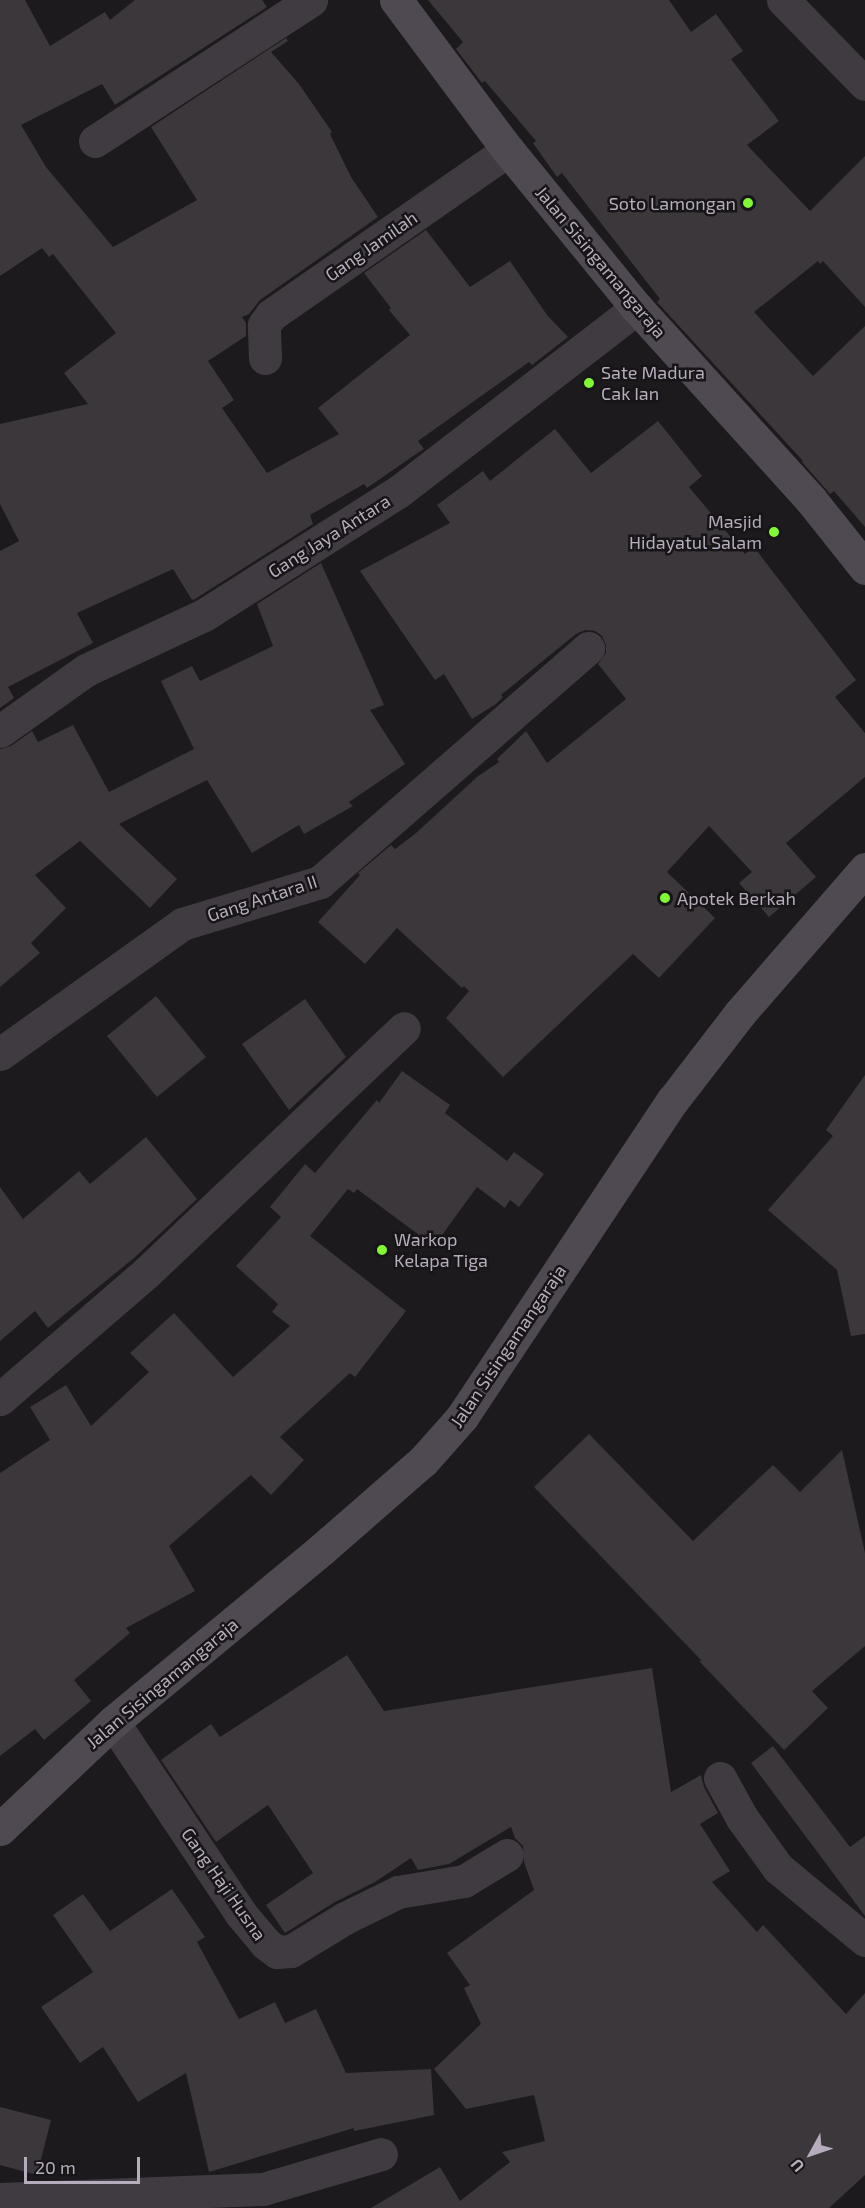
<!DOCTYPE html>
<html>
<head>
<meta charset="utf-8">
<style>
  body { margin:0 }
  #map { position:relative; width:865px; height:2208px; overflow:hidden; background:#1c1a1c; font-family:"Exo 2",sans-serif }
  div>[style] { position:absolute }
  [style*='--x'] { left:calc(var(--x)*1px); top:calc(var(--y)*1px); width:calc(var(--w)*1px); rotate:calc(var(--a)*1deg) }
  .building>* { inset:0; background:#3b373b }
  .minor>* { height:33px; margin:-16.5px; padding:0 16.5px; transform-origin:16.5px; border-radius:16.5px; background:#403b41 }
  .secondary>* { height:33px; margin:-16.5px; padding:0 16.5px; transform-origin:16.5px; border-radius:16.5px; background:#4f4951 }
  .dots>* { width:16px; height:16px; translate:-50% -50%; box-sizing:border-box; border:3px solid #171517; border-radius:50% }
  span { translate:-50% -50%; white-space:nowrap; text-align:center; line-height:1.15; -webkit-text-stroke:5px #171517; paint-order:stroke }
  .poi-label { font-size:18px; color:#b6acbc }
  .right { translate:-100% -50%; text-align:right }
  .left { translate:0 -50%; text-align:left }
  .street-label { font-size:18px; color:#b6acbc }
  .north { position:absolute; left:781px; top:2124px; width:60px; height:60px; -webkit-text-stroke:4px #171517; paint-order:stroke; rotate:230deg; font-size:16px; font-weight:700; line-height:24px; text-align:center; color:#b6acbc }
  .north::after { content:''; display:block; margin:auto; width:21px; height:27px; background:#b6acbc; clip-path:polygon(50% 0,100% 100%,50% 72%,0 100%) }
  .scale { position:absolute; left:24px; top:2157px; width:116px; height:27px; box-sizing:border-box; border:3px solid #b6acbc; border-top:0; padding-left:8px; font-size:18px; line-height:21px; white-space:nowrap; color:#b6acbc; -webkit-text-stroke:4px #171517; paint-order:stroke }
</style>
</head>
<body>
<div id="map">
  <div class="building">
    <div style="clip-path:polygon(0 0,25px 0,50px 46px,105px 12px,110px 20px,135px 0,262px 0,267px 7px,115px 105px,102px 84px,21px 125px,46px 167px,113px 247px,197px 200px,151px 127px,286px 38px,288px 41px,271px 52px,299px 84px,332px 132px,330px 134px,351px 177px,378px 217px,260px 300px,249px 314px,242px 317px,246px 323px,246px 336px,208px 361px,234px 400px,222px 408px,267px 473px,339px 434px,318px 408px,410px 335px,389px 310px,391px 308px,364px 273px,426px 230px,470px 287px,510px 261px,547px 315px,568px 337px,532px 365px,529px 362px,418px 441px,424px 449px,416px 454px,367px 488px,364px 484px,310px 515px,313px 524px,195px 599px,192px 600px,173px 569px,77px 613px,93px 643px,8px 687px,14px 698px,0 708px,0 551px,19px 541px,0 504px,0 424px,88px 404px,64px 373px,116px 333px,53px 254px,49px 257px,42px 248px,0 276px)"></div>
    <div style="clip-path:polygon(428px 0,669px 0,691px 32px,716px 14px,743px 51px,731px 59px,779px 121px,747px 145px,810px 211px,865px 156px,865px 307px,823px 261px,820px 264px,818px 261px,754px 312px,813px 376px,865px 326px,865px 527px,834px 491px,830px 494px,802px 462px,803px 461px,657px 302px,660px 299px,562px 173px,557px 177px,533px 143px,536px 141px,485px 81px,482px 83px,456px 49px,463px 42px)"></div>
    <div style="clip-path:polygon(658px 421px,702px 476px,689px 487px,745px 554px,754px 547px,856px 680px,835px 697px,865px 733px,865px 777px,786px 843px,816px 877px,769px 917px,739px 883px,752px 872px,709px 826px,667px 872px,715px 918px,659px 978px,633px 954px,503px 1077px,446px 1018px,469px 991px,464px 986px,462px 988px,397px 928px,365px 964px,318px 922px,360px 875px,358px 873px,391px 845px,395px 849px,415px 834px,477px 777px,499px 762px,497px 759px,526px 731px,547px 763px,626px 699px,598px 664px,606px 653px,606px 645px,602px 636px,595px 631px,585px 630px,576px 634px,501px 695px,503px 697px,496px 704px,472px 719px,444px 674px,435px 680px,360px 571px,450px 523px,437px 505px,483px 471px,490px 481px,555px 429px,591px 473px)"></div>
    <div style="clip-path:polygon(321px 563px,384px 705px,370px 710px,405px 764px,349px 802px,353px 806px,304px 834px,299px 825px,252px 853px,207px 780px,119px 824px,177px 879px,150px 908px,80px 841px,35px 875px,66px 908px,31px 943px,40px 953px,0 987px,0 749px,11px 746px,32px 731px,38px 742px,73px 725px,109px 792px,194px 749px,161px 681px,192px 666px,200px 681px,273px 646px,257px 604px)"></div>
    <div style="clip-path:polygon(156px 996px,206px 1057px,157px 1097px,107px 1036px)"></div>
    <div style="clip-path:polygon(305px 999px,346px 1057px,289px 1110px,242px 1044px)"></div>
    <div style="clip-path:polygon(402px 1071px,450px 1105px,445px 1113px,507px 1161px,514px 1152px,544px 1174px,519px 1207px,510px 1200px,505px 1208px,477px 1187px,434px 1246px,357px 1189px,354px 1193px,348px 1189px,310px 1236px,406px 1311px,355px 1377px,350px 1373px,280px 1437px,304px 1460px,271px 1495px,251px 1475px,169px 1546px,195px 1591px,126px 1628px,130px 1633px,74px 1680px,91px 1701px,44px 1740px,35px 1729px,0 1756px,0 1473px,50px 1440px,30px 1407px,66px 1385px,91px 1426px,149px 1372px,130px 1353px,174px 1313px,233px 1377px,290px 1326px,272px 1312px,278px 1304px,236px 1266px,281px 1217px,270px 1207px,305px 1164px,315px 1173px,377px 1100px,379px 1103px)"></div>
    <div style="clip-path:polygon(865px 1075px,865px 1334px,851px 1336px,837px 1270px,768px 1210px,833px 1136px,826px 1130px)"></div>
    <div style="clip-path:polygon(146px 1137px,197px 1199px,134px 1258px,48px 1328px,35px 1311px,0 1341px,0 1187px,23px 1219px,79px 1171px,90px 1184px)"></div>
    <div style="clip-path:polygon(589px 1434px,693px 1541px,773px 1465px,800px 1492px,842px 1450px,865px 1553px,865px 1646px,812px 1691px,828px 1708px,784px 1750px,699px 1661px,702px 1661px,534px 1487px)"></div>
    <div style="clip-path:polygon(347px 1655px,384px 1711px,652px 1668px,671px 1792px,701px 1775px,704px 1787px,718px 1813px,700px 1824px,730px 1871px,712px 1882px,757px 1932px,763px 1925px,846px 2014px,865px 1993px,865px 2175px,829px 2208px,371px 2208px,440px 2167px,460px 2201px,510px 2162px,502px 2152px,545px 2141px,534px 2095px,466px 2109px,434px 2069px,481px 2024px,464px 1988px,470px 1985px,447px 1953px,534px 1890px,524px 1862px,523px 1846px,515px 1838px,511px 1827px,449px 1864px,418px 1870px,411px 1858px,375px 1882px,335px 1902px,285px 1933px,266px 1905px,313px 1873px,268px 1805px,216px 1842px,161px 1760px,211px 1724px,220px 1737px)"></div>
    <div style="clip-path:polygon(773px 1746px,850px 1847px,865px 1836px,865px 1916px,751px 1763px)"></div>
    <div style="clip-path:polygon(172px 1889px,205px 1937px,197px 1942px,239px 2019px,275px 2002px,285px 2023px,316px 2009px,346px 2073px,431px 2069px,434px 2115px,354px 2131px,354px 2128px,209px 2172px,186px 2073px,138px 2102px,103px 2047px,80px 2063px,41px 2007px,93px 1972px,53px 1915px,83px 1894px,110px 1931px)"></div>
    <div style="clip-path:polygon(0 2107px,51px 2120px,37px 2175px,0 2165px)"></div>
  </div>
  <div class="minor">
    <div style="--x:783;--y:0;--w:117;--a:45.7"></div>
    <div style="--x:95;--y:141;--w:258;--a:-33.1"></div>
    <div style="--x:265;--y:358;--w:33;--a:-92"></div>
    <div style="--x:264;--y:325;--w:12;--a:-55"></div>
    <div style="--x:271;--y:315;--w:289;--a:-34.8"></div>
    <div style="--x:0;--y:731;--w:105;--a:-35.3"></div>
    <div style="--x:86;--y:670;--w:130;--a:-25"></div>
    <div style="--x:204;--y:615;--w:230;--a:-32.4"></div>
    <div style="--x:398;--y:492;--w:302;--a:-37.6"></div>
    <div style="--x:0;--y:1054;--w:224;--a:-35.5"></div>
    <div style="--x:182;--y:924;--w:144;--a:-16.9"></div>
    <div style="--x:320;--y:882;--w:356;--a:-41.1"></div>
    <div style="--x:0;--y:1399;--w:194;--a:-40.8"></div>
    <div style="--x:147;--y:1272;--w:354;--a:-43.5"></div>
    <div style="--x:113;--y:1722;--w:231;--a:56.3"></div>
    <div style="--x:241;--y:1914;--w:38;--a:50"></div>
    <div style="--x:265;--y:1943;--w:15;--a:37"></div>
    <div style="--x:277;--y:1952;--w:14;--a:-4"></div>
    <div style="--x:291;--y:1951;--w:63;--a:-31.4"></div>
    <div style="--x:345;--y:1918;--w:59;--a:-26.1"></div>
    <div style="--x:398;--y:1892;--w:67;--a:-9.5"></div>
    <div style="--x:464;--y:1881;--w:50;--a:-31.2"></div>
    <div style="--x:720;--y:1778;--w:46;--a:61.2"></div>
    <div style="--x:742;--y:1818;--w:62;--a:54.2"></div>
    <div style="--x:778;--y:1868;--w:113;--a:39.6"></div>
    <div style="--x:0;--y:2199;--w:263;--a:-2.2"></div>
    <div style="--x:263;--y:2189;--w:123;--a:-16.5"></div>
  </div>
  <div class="secondary">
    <div style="--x:396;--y:0;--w:187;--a:53.3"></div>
    <div style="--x:508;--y:150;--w:204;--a:50.8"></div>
    <div style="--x:637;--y:308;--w:259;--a:47.8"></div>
    <div style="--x:811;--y:500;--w:87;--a:51.5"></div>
    <div style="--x:0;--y:1829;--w:156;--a:-43.4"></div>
    <div style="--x:113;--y:1722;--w:271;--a:-39.6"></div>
    <div style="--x:322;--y:1549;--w:134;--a:-41.1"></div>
    <div style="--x:423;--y:1461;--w:59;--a:-48.4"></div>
    <div style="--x:462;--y:1417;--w:381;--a:-56.4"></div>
    <div style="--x:673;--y:1100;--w:110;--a:-52.4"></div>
    <div style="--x:740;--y:1013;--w:191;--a:-49"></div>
  </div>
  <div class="dots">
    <div style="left:748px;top:203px;background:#81f836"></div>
    <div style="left:589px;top:383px;background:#81f836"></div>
    <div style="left:774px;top:532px;background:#81f836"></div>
    <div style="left:665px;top:898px;background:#81f836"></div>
    <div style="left:382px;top:1250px;background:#81f836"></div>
  </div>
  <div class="poi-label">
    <span class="right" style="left:736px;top:203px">Soto Lamongan</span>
    <span class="left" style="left:601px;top:383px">Sate Madura<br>Cak Ian</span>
    <span class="right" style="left:762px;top:532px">Masjid<br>Hidayatul Salam</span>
    <span class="left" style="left:677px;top:898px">Apotek Berkah</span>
    <span class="left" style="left:394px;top:1250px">Warkop<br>Kelapa Tiga</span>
  </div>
  <div class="street-label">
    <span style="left:371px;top:246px;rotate:-35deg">Gang Jamilah</span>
    <span style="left:601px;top:262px;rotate:50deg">Jalan Sisingamangaraja</span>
    <span style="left:329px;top:536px;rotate:-32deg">Gang Jaya Antara</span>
    <span style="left:262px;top:898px;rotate:-18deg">Gang Antara II</span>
    <span style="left:508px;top:1346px;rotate:-56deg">Jalan Sisingamangaraja</span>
    <span style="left:162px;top:1683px;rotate:-40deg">Jalan Sisingamangaraja</span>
    <span style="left:224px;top:1884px;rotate:55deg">Gang Haji Husna</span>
  </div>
  <div class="north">U</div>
  <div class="scale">20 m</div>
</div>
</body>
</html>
